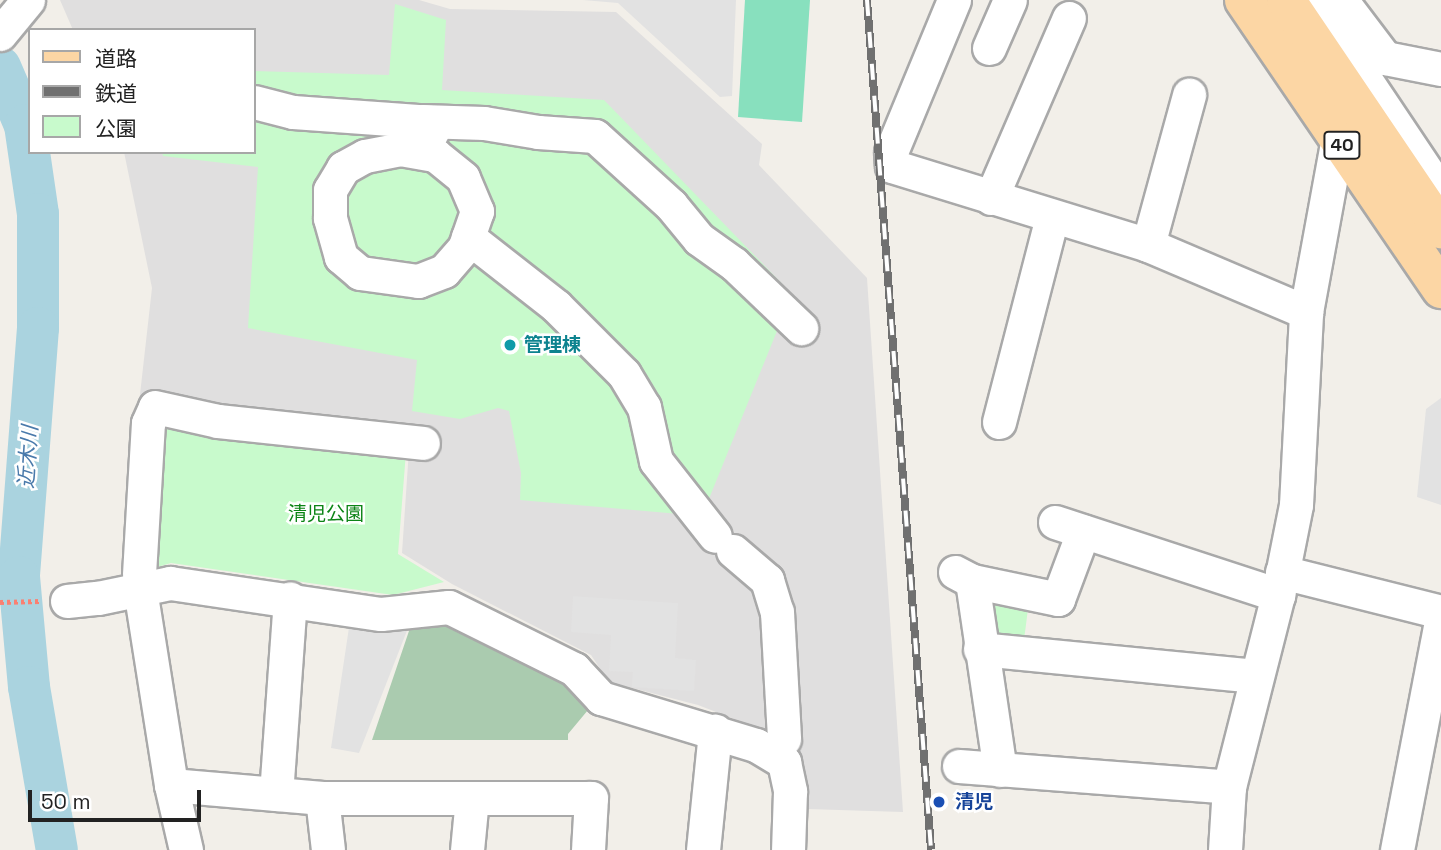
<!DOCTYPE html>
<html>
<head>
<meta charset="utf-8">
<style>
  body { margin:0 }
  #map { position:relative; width:1441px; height:850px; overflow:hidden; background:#f2efe9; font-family:"Space Grotesk","Noto Sans JP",sans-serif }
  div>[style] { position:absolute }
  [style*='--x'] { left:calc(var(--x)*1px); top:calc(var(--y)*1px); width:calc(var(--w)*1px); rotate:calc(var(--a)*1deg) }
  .residential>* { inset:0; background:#e0dfdf }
  .cemetery>* { inset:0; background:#aacbaf }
  .park>* { inset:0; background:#c8facc }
  .pitch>* { inset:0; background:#88e0be }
  .parking>* { inset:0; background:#e2e2e2 }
  .river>* { height:42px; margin:-21px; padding:0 21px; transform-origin:21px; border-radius:21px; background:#aad3df }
  .path>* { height:4.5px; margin-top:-2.25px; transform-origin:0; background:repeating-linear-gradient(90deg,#fa8072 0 3.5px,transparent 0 7px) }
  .roads { filter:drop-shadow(2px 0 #a9a9a9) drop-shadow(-2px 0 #a9a9a9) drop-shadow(0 2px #a9a9a9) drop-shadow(0 -2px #a9a9a9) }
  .minor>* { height:33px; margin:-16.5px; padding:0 16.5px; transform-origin:16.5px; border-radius:16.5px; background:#fff }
  .major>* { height:38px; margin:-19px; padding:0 19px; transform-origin:19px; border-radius:19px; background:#fcd6a4 }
  .rail>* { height:8px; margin-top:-4px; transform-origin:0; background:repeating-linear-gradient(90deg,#fff 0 16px,#707070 0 32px); box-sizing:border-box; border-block:2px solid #707070 }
  .dots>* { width:19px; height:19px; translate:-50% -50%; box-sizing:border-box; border:4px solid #fff; border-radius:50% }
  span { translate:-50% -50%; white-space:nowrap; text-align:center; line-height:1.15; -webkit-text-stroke:5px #fff; paint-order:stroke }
  .shield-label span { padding:2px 5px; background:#fff; border:2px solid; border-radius:5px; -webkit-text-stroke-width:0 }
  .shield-label { font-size:18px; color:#222; font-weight:700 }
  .culture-label { font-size:19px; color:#0d838f; font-weight:700 }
  .left { translate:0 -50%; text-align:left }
  .park-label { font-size:19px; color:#0c8416 }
  .transit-label { font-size:19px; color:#164399; font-weight:700 }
  .water-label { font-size:21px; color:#4a7aab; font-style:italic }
  .legend { position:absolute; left:28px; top:28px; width:228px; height:126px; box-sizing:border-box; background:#fff; border:2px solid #a7a7a7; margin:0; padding:9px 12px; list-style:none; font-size:21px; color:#222 }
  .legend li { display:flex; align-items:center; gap:14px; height:35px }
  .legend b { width:35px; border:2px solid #a7a7a7 }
  .scale { position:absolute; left:28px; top:790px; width:173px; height:32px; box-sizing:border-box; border:4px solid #222; border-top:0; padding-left:9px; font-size:21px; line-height:24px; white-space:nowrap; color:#222; -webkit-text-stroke:5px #fff; paint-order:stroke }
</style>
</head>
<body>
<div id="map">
  <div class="residential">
    <div style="clip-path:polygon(60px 0,419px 0,450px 9px,616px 12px,762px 144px,759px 165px,867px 278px,903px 812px,807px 809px,807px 781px,801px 758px,791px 741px,698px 705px,609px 682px,591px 655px,452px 584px,402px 553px,409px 449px,137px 421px,152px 288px,124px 152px,254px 152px,254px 30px,73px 30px)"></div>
  </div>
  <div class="cemetery">
    <div style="clip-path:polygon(449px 614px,571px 676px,593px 704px,568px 734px,568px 740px,372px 740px,410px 628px)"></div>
  </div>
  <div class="park">
    <div style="clip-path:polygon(395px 4px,446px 20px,442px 90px,604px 100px,792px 294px,702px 516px,520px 500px,521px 473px,509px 411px,498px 408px,460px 419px,412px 411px,417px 360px,248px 328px,258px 167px,163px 156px,162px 152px,254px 152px,254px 71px,389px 75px)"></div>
    <div style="clip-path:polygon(153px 426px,406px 452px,398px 554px,444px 582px,393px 595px,171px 563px,144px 571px)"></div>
    <div style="clip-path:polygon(992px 594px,1029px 601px,1024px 640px,989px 639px)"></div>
  </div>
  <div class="pitch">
    <div style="clip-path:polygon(745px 0,810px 0,802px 122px,738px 117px)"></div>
  </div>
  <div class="parking">
    <div style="clip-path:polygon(583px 0,736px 0,732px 96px,720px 97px,618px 3px)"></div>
    <div style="clip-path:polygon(1441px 398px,1441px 505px,1417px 497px,1426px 409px)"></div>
    <div style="clip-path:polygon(573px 596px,678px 603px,675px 658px,696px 660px,694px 691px,632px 687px,633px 672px,609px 671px,611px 635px,571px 632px)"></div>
    <div style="clip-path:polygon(351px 614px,410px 623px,359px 753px,331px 748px)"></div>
  </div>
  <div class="river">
    <div style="--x:0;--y:67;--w:63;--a:66.7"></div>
    <div style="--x:25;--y:125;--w:90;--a:81.7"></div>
    <div style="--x:38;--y:214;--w:114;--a:90"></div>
    <div style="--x:38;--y:328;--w:250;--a:94.4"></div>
    <div style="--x:19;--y:577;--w:110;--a:84.8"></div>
    <div style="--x:29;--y:687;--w:165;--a:80.3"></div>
  </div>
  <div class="path">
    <div style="--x:0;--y:602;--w:41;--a:-1.4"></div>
  </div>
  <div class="roads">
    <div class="minor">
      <div style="--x:954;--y:0;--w:165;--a:112.5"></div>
      <div style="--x:891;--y:152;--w:14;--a:86"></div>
      <div style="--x:892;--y:166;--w:268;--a:17.1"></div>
      <div style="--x:1148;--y:245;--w:172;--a:23"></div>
      <div style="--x:1312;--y:0;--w:232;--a:56.2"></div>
      <div style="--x:1344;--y:4;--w:68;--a:52.8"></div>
      <div style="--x:1385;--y:58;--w:57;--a:11.1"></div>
      <div style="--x:0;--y:34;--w:44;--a:-50.5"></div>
      <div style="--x:989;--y:48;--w:52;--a:-66.4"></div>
      <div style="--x:254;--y:102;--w:40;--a:14.4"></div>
      <div style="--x:293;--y:112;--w:139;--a:4.1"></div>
      <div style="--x:432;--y:122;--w:10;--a:90"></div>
      <div style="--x:422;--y:121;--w:62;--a:1.8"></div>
      <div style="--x:484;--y:123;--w:55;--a:9.5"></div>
      <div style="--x:538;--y:132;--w:57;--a:4"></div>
      <div style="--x:595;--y:136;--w:103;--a:42.2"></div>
      <div style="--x:671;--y:205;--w:44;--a:50.5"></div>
      <div style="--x:699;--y:239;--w:43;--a:35.5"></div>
      <div style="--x:734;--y:264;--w:93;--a:43.7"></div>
      <div style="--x:400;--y:149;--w:36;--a:10"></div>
      <div style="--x:435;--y:155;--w:36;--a:39"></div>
      <div style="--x:463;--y:178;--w:36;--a:67"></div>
      <div style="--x:477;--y:211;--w:39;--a:109"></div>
      <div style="--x:464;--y:248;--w:30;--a:131"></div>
      <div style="--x:444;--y:271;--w:28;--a:159"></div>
      <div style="--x:418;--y:281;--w:59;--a:-172.1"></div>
      <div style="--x:360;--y:273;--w:25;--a:-140"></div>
      <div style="--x:341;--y:257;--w:41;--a:-105.8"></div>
      <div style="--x:330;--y:218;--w:28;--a:-90"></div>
      <div style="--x:330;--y:190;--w:26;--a:-59"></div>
      <div style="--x:343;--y:168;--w:25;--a:-29"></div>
      <div style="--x:365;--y:156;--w:36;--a:-11"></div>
      <div style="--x:991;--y:198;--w:196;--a:-66.6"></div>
      <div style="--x:468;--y:237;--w:112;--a:38.1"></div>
      <div style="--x:556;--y:306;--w:96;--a:45"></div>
      <div style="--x:624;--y:374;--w:39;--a:59"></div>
      <div style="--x:644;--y:407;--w:55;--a:77.5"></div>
      <div style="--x:656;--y:461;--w:95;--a:51.8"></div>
      <div style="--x:1148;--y:245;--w:156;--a:-74.7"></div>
      <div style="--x:999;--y:422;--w:212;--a:-75.5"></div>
      <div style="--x:1055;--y:522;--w:235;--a:18.1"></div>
      <div style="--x:733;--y:551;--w:45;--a:40.5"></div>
      <div style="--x:767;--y:580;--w:34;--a:73"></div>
      <div style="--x:777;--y:612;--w:127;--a:86.8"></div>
      <div style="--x:955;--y:572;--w:19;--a:28"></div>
      <div style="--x:972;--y:581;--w:88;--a:11.8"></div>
      <div style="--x:1058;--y:599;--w:72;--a:-69.5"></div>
      <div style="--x:1282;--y:572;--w:164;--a:14.1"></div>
      <div style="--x:139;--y:574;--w:151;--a:-86.6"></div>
      <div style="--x:148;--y:423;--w:17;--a:-66"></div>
      <div style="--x:155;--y:407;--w:65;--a:12.5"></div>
      <div style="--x:218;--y:421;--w:206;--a:6.1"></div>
      <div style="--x:972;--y:581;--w:191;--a:81.6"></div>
      <div style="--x:140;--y:589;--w:198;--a:81"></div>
      <div style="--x:171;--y:785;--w:67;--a:77"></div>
      <div style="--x:67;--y:601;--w:31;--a:-6"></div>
      <div style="--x:98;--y:598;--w:74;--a:-11.8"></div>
      <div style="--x:170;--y:583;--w:213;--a:8.4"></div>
      <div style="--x:381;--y:614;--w:68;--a:-5.9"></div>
      <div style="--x:449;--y:607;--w:140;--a:26.4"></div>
      <div style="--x:574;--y:669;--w:40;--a:47"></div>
      <div style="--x:601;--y:698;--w:162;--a:16.9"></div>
      <div style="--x:756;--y:745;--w:33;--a:31"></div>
      <div style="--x:784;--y:762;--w:30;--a:78"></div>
      <div style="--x:790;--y:791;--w:59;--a:91.9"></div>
      <div style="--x:980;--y:649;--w:276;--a:5.6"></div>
      <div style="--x:959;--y:766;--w:271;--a:4.4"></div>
      <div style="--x:171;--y:785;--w:152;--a:4.9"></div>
      <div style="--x:322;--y:798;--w:269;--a:0"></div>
      <div style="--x:591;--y:798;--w:52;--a:93.3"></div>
      <div style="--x:276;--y:794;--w:196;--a:-85.9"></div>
      <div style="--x:322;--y:798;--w:52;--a:83.4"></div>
      <div style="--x:467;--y:850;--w:52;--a:-84.5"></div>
      <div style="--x:703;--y:850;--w:120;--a:-84.2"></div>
      <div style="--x:1225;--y:850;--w:63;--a:-86.4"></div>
      <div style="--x:1229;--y:787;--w:198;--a:-75.7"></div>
      <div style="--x:1278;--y:595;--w:92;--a:-78.7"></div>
      <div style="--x:1296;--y:505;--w:193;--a:-87"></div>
      <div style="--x:1306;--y:312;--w:177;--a:-79.6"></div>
      <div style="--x:1338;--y:138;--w:71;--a:-93.2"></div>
      <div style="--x:1334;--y:67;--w:68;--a:-80.7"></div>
      <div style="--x:1397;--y:850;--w:232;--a:-79.1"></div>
    </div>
    <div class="major">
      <div style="--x:1244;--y:0;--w:350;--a:55.7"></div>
      <div style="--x:1286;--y:0;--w:277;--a:55.9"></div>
    </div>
  </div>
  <div class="rail">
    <div style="--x:867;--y:0;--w:852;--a:85.69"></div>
  </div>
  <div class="dots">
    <div style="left:510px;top:345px;background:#0f9aa8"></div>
    <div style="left:939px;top:802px;background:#1a4fb4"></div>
  </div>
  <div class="shield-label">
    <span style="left:1342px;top:145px">40</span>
  </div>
  <div class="culture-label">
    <span class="left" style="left:524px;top:345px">管理棟</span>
  </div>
  <div class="park-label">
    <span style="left:326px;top:514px">清児公園</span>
  </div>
  <div class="transit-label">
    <span class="left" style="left:955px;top:802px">清児</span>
  </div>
  <div class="water-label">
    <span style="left:28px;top:457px;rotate:-86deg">近木川</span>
  </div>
  <ul class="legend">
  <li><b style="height:9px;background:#fcd6a4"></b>道路</li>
  <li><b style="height:9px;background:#707070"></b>鉄道</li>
  <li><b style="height:19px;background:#c8facc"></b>公園</li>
  </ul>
  <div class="scale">50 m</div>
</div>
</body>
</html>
